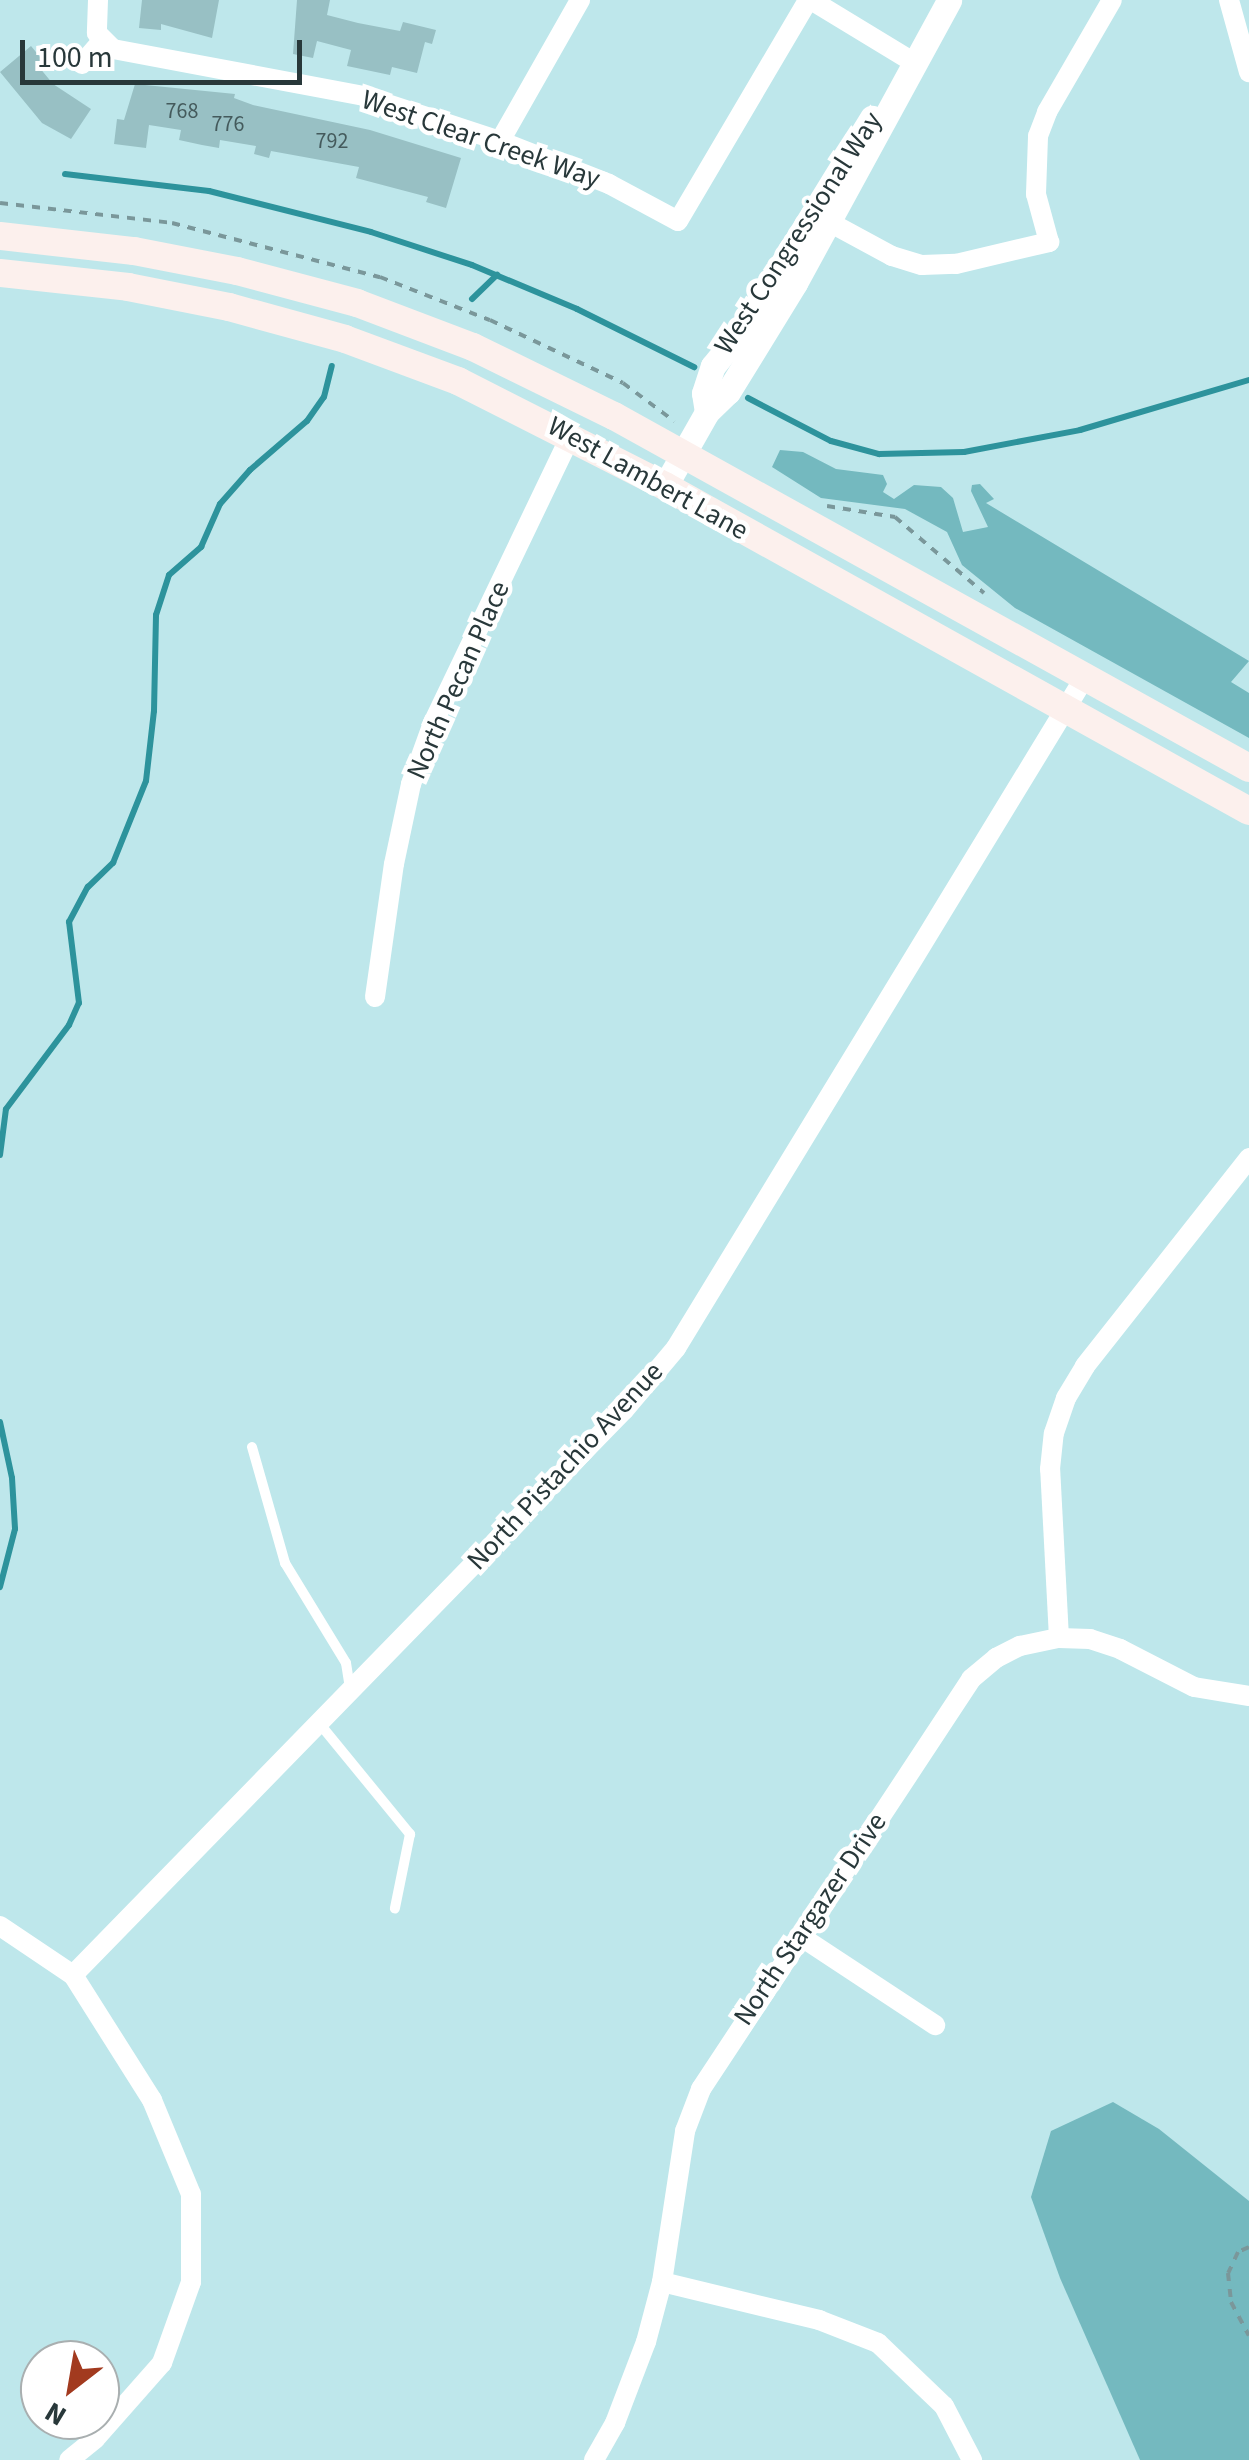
<!DOCTYPE html>
<html>
<head>
<meta charset="utf-8">
<style>
  body { margin:0 }
  #map { position:relative; width:1249px; height:2460px; overflow:hidden; background:#bee7eb; font-family:"Source Sans 3",sans-serif }
  div>[style] { position:absolute }
  [style*='--x'] { left:calc(var(--x)*1px); top:calc(var(--y)*1px); width:calc(var(--w)*1px); rotate:calc(var(--a)*1deg) }
  .green>* { inset:0; background:#74b9bf }
  .stream>* { height:6px; margin:-3px; padding:0 3px; transform-origin:3px; border-radius:3px; background:#2d939c }
  .building>* { inset:0; background:#98c0c4 }
  .path>* { height:4px; margin-top:-2px; transform-origin:0; background:repeating-linear-gradient(90deg,#7a979a 0 8px,transparent 0 16px) }
  .service>* { height:10px; margin:-5px; padding:0 5px; transform-origin:5px; border-radius:5px; background:#fff }
  .minor>* { height:20px; margin:-10px; padding:0 10px; transform-origin:10px; border-radius:10px; background:#fff }
  .tertiary>* { height:25px; margin:-12.5px; padding:0 12.5px; transform-origin:12.5px; border-radius:12.5px; background:#fff }
  .secondary>* { height:28px; margin:-14px; padding:0 14px; transform-origin:14px; border-radius:14px; background:#fcf0ed }
  span { translate:-50% -50%; white-space:nowrap; text-align:center; line-height:1.15; -webkit-text-stroke:9px #fff; paint-order:stroke }
  .number-label { font-size:22px; color:#445a5c }
  .number-label span { -webkit-text-stroke-width:0 }
  .street-label { font-size:28px; color:#28383a }
  .north { position:absolute; left:20px; top:2340px; width:100px; height:100px; box-sizing:border-box; background:#fff; border:2px solid #a9afb0; border-radius:50%; rotate:211deg; font-size:28px; font-weight:700; line-height:40px; text-align:center; color:#28383a }
  .north::after { content:''; display:block; margin:auto; width:35px; height:45px; background:#a23a1f; clip-path:polygon(50% 0,100% 100%,50% 72%,0 100%) }
  .scale { position:absolute; left:20px; top:40px; width:282px; height:45px; box-sizing:border-box; border:5px solid #28383a; border-top:0; padding-left:12px; font-size:30px; line-height:35px; white-space:nowrap; color:#28383a; -webkit-text-stroke:8px #fff; paint-order:stroke }
</style>
</head>
<body>
<div id="map">
  <div class="green">
    <div style="clip-path:polygon(780px 450px,803px 452px,836px 469px,883px 475px,887px 484px,883px 492px,894px 499px,914px 485px,941px 487px,953px 498px,963px 532px,988px 527px,971px 491px,972px 485px,980px 484px,994px 499px,986px 503px,1249px 661px,1231px 682px,1249px 693px,1249px 738px,1015px 608px,962px 565px,947px 532px,905px 509px,821px 498px,772px 467px)"></div>
    <div style="clip-path:polygon(1113px 2102px,1159px 2129px,1249px 2201px,1249px 2460px,1140px 2460px,1060px 2278px,1031px 2197px,1051px 2131px)"></div>
  </div>
  <div class="stream">
    <div style="--x:65;--y:174;--w:145;--a:6.7"></div>
    <div style="--x:209;--y:191;--w:167;--a:14.2"></div>
    <div style="--x:371;--y:232;--w:106;--a:18.1"></div>
    <div style="--x:472;--y:265;--w:114;--a:22.7"></div>
    <div style="--x:577;--y:309;--w:131;--a:26.4"></div>
    <div style="--x:472;--y:299;--w:35;--a:-44"></div>
    <div style="--x:748;--y:398;--w:93;--a:27.4"></div>
    <div style="--x:831;--y:441;--w:50;--a:15.2"></div>
    <div style="--x:879;--y:454;--w:85;--a:-1.3"></div>
    <div style="--x:964;--y:452;--w:118;--a:-10.7"></div>
    <div style="--x:1080;--y:430;--w:176;--a:-16.5"></div>
    <div style="--x:0;--y:1155;--w:46;--a:-82.6"></div>
    <div style="--x:6;--y:1109;--w:105;--a:-53.1"></div>
    <div style="--x:69;--y:1025;--w:24;--a:-66"></div>
    <div style="--x:79;--y:1003;--w:82;--a:-97"></div>
    <div style="--x:69;--y:922;--w:40;--a:-62"></div>
    <div style="--x:88;--y:887;--w:35;--a:-44"></div>
    <div style="--x:113;--y:863;--w:88;--a:-68.1"></div>
    <div style="--x:146;--y:781;--w:70;--a:-83.5"></div>
    <div style="--x:154;--y:711;--w:96;--a:-88.8"></div>
    <div style="--x:156;--y:615;--w:42;--a:-72"></div>
    <div style="--x:169;--y:575;--w:43;--a:-41.2"></div>
    <div style="--x:201;--y:547;--w:47;--a:-66.2"></div>
    <div style="--x:220;--y:504;--w:45;--a:-48.6"></div>
    <div style="--x:250;--y:470;--w:75;--a:-40.7"></div>
    <div style="--x:307;--y:421;--w:29;--a:-55"></div>
    <div style="--x:324;--y:397;--w:32;--a:-76"></div>
    <div style="--x:0;--y:1422;--w:57;--a:77.9"></div>
    <div style="--x:12;--y:1478;--w:51;--a:86.6"></div>
    <div style="--x:15;--y:1529;--w:60;--a:104.5"></div>
  </div>
  <div class="building">
    <div style="clip-path:polygon(142px 0,219px 0,212px 38px,161px 24px,161px 30px,139px 28px)"></div>
    <div style="clip-path:polygon(297px 0,330px 0,327px 15px,358px 23px,400px 31px,403px 22px,436px 30px,432px 44px,425px 42px,417px 73px,392px 67px,390px 75px,347px 66px,351px 50px,317px 41px,313px 58px,293px 54px)"></div>
    <div style="clip-path:polygon(31px 46px,45px 63px,39px 67px,53px 84px,91px 109px,71px 139px,42px 123px,0 72px)"></div>
    <div style="clip-path:polygon(135px 84px,235px 94px,234px 98px,253px 105px,370px 130px,461px 158px,446px 208px,426px 202px,428px 197px,356px 178px,359px 167px,271px 151px,269px 158px,254px 154px,256px 146px,220px 140px,219px 148px,202px 145px,179px 140px,181px 130px,149px 125px,146px 148px,114px 144px,117px 119px,124px 120px)"></div>
  </div>
  <div class="path">
    <div style="--x:0;--y:203;--w:173;--a:6.6"></div>
    <div style="--x:172;--y:223;--w:215;--a:14.6"></div>
    <div style="--x:380;--y:277;--w:118;--a:21.4"></div>
    <div style="--x:490;--y:320;--w:147;--a:25.3"></div>
    <div style="--x:623;--y:383;--w:64;--a:36.7"></div>
    <div style="--x:827;--y:506;--w:69;--a:9.2"></div>
    <div style="--x:895;--y:517;--w:117;--a:40.5"></div>
    <div style="--x:1249;--y:2247;--w:12;--a:156"></div>
    <div style="--x:1238;--y:2252;--w:23;--a:115"></div>
    <div style="--x:1228;--y:2273;--w:29;--a:84"></div>
    <div style="--x:1231;--y:2302;--w:38;--a:62"></div>
  </div>
  <div class="service">
    <div style="--x:252;--y:1447;--w:121;--a:74.1"></div>
    <div style="--x:285;--y:1563;--w:117;--a:58.6"></div>
    <div style="--x:346;--y:1663;--w:26;--a:81"></div>
    <div style="--x:319;--y:1723;--w:144;--a:50.7"></div>
    <div style="--x:410;--y:1834;--w:76;--a:101.5"></div>
  </div>
  <div class="minor">
    <div style="--x:98;--y:0;--w:33;--a:92"></div>
    <div style="--x:97;--y:33;--w:23;--a:45"></div>
    <div style="--x:113;--y:49;--w:254;--a:10.6"></div>
    <div style="--x:363;--y:96;--w:144;--a:18.2"></div>
    <div style="--x:500;--y:141;--w:117;--a:21.5"></div>
    <div style="--x:609;--y:184;--w:78;--a:28.2"></div>
    <div style="--x:678;--y:221;--w:256;--a:-59.5"></div>
    <div style="--x:811;--y:0;--w:119;--a:31.3"></div>
    <div style="--x:1229;--y:0;--w:75;--a:74.5"></div>
    <div style="--x:82;--y:64;--w:30;--a:-49"></div>
    <div style="--x:500;--y:141;--w:162;--a:-60.4"></div>
    <div style="--x:818;--y:216;--w:84;--a:28.4"></div>
    <div style="--x:892;--y:256;--w:31;--a:17"></div>
    <div style="--x:922;--y:265;--w:34;--a:-2"></div>
    <div style="--x:956;--y:264;--w:96;--a:-13.3"></div>
    <div style="--x:1049;--y:242;--w:50;--a:-105.2"></div>
    <div style="--x:1036;--y:194;--w:58;--a:-88"></div>
    <div style="--x:1038;--y:136;--w:26;--a:-69"></div>
    <div style="--x:1047;--y:112;--w:129;--a:-59.9"></div>
    <div style="--x:375;--y:997;--w:134;--a:-81.9"></div>
    <div style="--x:394;--y:864;--w:82;--a:-78"></div>
    <div style="--x:411;--y:784;--w:65;--a:-70.2"></div>
    <div style="--x:433;--y:723;--w:319;--a:-64.4"></div>
    <div style="--x:1059;--y:1638;--w:169;--a:-93"></div>
    <div style="--x:1050;--y:1469;--w:36;--a:-84"></div>
    <div style="--x:1054;--y:1433;--w:37;--a:-71"></div>
    <div style="--x:1066;--y:1398;--w:37;--a:-59"></div>
    <div style="--x:1085;--y:1366;--w:265;--a:-51.7"></div>
    <div style="--x:0;--y:1926;--w:88;--a:33.9"></div>
    <div style="--x:73;--y:1975;--w:148;--a:57.7"></div>
    <div style="--x:152;--y:2100;--w:102;--a:67.5"></div>
    <div style="--x:191;--y:2194;--w:88;--a:90"></div>
    <div style="--x:191;--y:2282;--w:86;--a:109.7"></div>
    <div style="--x:162;--y:2363;--w:101;--a:131.4"></div>
    <div style="--x:95;--y:2439;--w:33;--a:141"></div>
    <div style="--x:800;--y:1936;--w:162;--a:33.4"></div>
    <div style="--x:73;--y:1975;--w:789;--a:-45.72"></div>
    <div style="--x:624;--y:1410;--w:81;--a:-50"></div>
    <div style="--x:676;--y:1348;--w:786;--a:-58.64"></div>
    <div style="--x:662;--y:2282;--w:162;--a:13.6"></div>
    <div style="--x:819;--y:2320;--w:63;--a:21.3"></div>
    <div style="--x:878;--y:2343;--w:91;--a:43.7"></div>
    <div style="--x:944;--y:2406;--w:61;--a:62.6"></div>
    <div style="--x:594;--y:2460;--w:43;--a:-60.4"></div>
    <div style="--x:615;--y:2423;--w:87;--a:-69.1"></div>
    <div style="--x:646;--y:2342;--w:62;--a:-75.1"></div>
    <div style="--x:662;--y:2282;--w:153;--a:-81.3"></div>
    <div style="--x:685;--y:2131;--w:45;--a:-69.1"></div>
    <div style="--x:701;--y:2089;--w:491;--a:-56.6"></div>
    <div style="--x:971;--y:1679;--w:33;--a:-40"></div>
    <div style="--x:996;--y:1658;--w:27;--a:-27"></div>
    <div style="--x:1020;--y:1646;--w:40;--a:-12"></div>
    <div style="--x:1059;--y:1638;--w:31;--a:2"></div>
    <div style="--x:1090;--y:1639;--w:32;--a:18"></div>
    <div style="--x:1120;--y:1649;--w:83;--a:27.2"></div>
    <div style="--x:1194;--y:1687;--w:56;--a:9.3"></div>
  </div>
  <div class="tertiary">
    <div style="--x:707;--y:412;--w:19;--a:-99"></div>
    <div style="--x:704;--y:393;--w:28;--a:-72"></div>
    <div style="--x:713;--y:366;--w:41;--a:-50.9"></div>
    <div style="--x:739;--y:334;--w:254;--a:-58.4"></div>
    <div style="--x:665;--y:486;--w:85;--a:-60.4"></div>
    <div style="--x:707;--y:412;--w:29;--a:-44"></div>
    <div style="--x:728;--y:392;--w:128;--a:-58.4"></div>
    <div style="--x:795;--y:283;--w:322;--a:-61.4"></div>
  </div>
  <div class="secondary">
    <div style="--x:0;--y:236;--w:135;--a:6.4"></div>
    <div style="--x:134;--y:251;--w:105;--a:11"></div>
    <div style="--x:237;--y:271;--w:124;--a:14.9"></div>
    <div style="--x:357;--y:303;--w:124;--a:20.8"></div>
    <div style="--x:473;--y:347;--w:157;--a:26.1"></div>
    <div style="--x:614;--y:416;--w:726;--a:29"></div>
    <div style="--x:0;--y:273;--w:129;--a:6.2"></div>
    <div style="--x:128;--y:287;--w:103;--a:11.2"></div>
    <div style="--x:229;--y:307;--w:120;--a:15.4"></div>
    <div style="--x:345;--y:339;--w:121;--a:20.4"></div>
    <div style="--x:458;--y:381;--w:232;--a:26.9"></div>
    <div style="--x:665;--y:486;--w:668;--a:29.1"></div>
  </div>
  <div class="number-label">
    <span style="left:182px;top:112px">768</span>
    <span style="left:228px;top:125px">776</span>
    <span style="left:332px;top:142px">792</span>
  </div>
  <div class="street-label">
    <span style="left:481px;top:139px;rotate:19deg">West Clear Creek Way</span>
    <span style="left:798px;top:233px;rotate:-57deg">West Congressional Way</span>
    <span style="left:648px;top:478px;rotate:29deg">West Lambert Lane</span>
    <span style="left:458px;top:680px;rotate:-66deg">North Pecan Place</span>
    <span style="left:565px;top:1466px;rotate:-47deg">North Pistachio Avenue</span>
    <span style="left:810px;top:1919px;rotate:-56deg">North Stargazer Drive</span>
  </div>
  <div class="north">N</div>
  <div class="scale">100 m</div>
</div>
</body>
</html>
